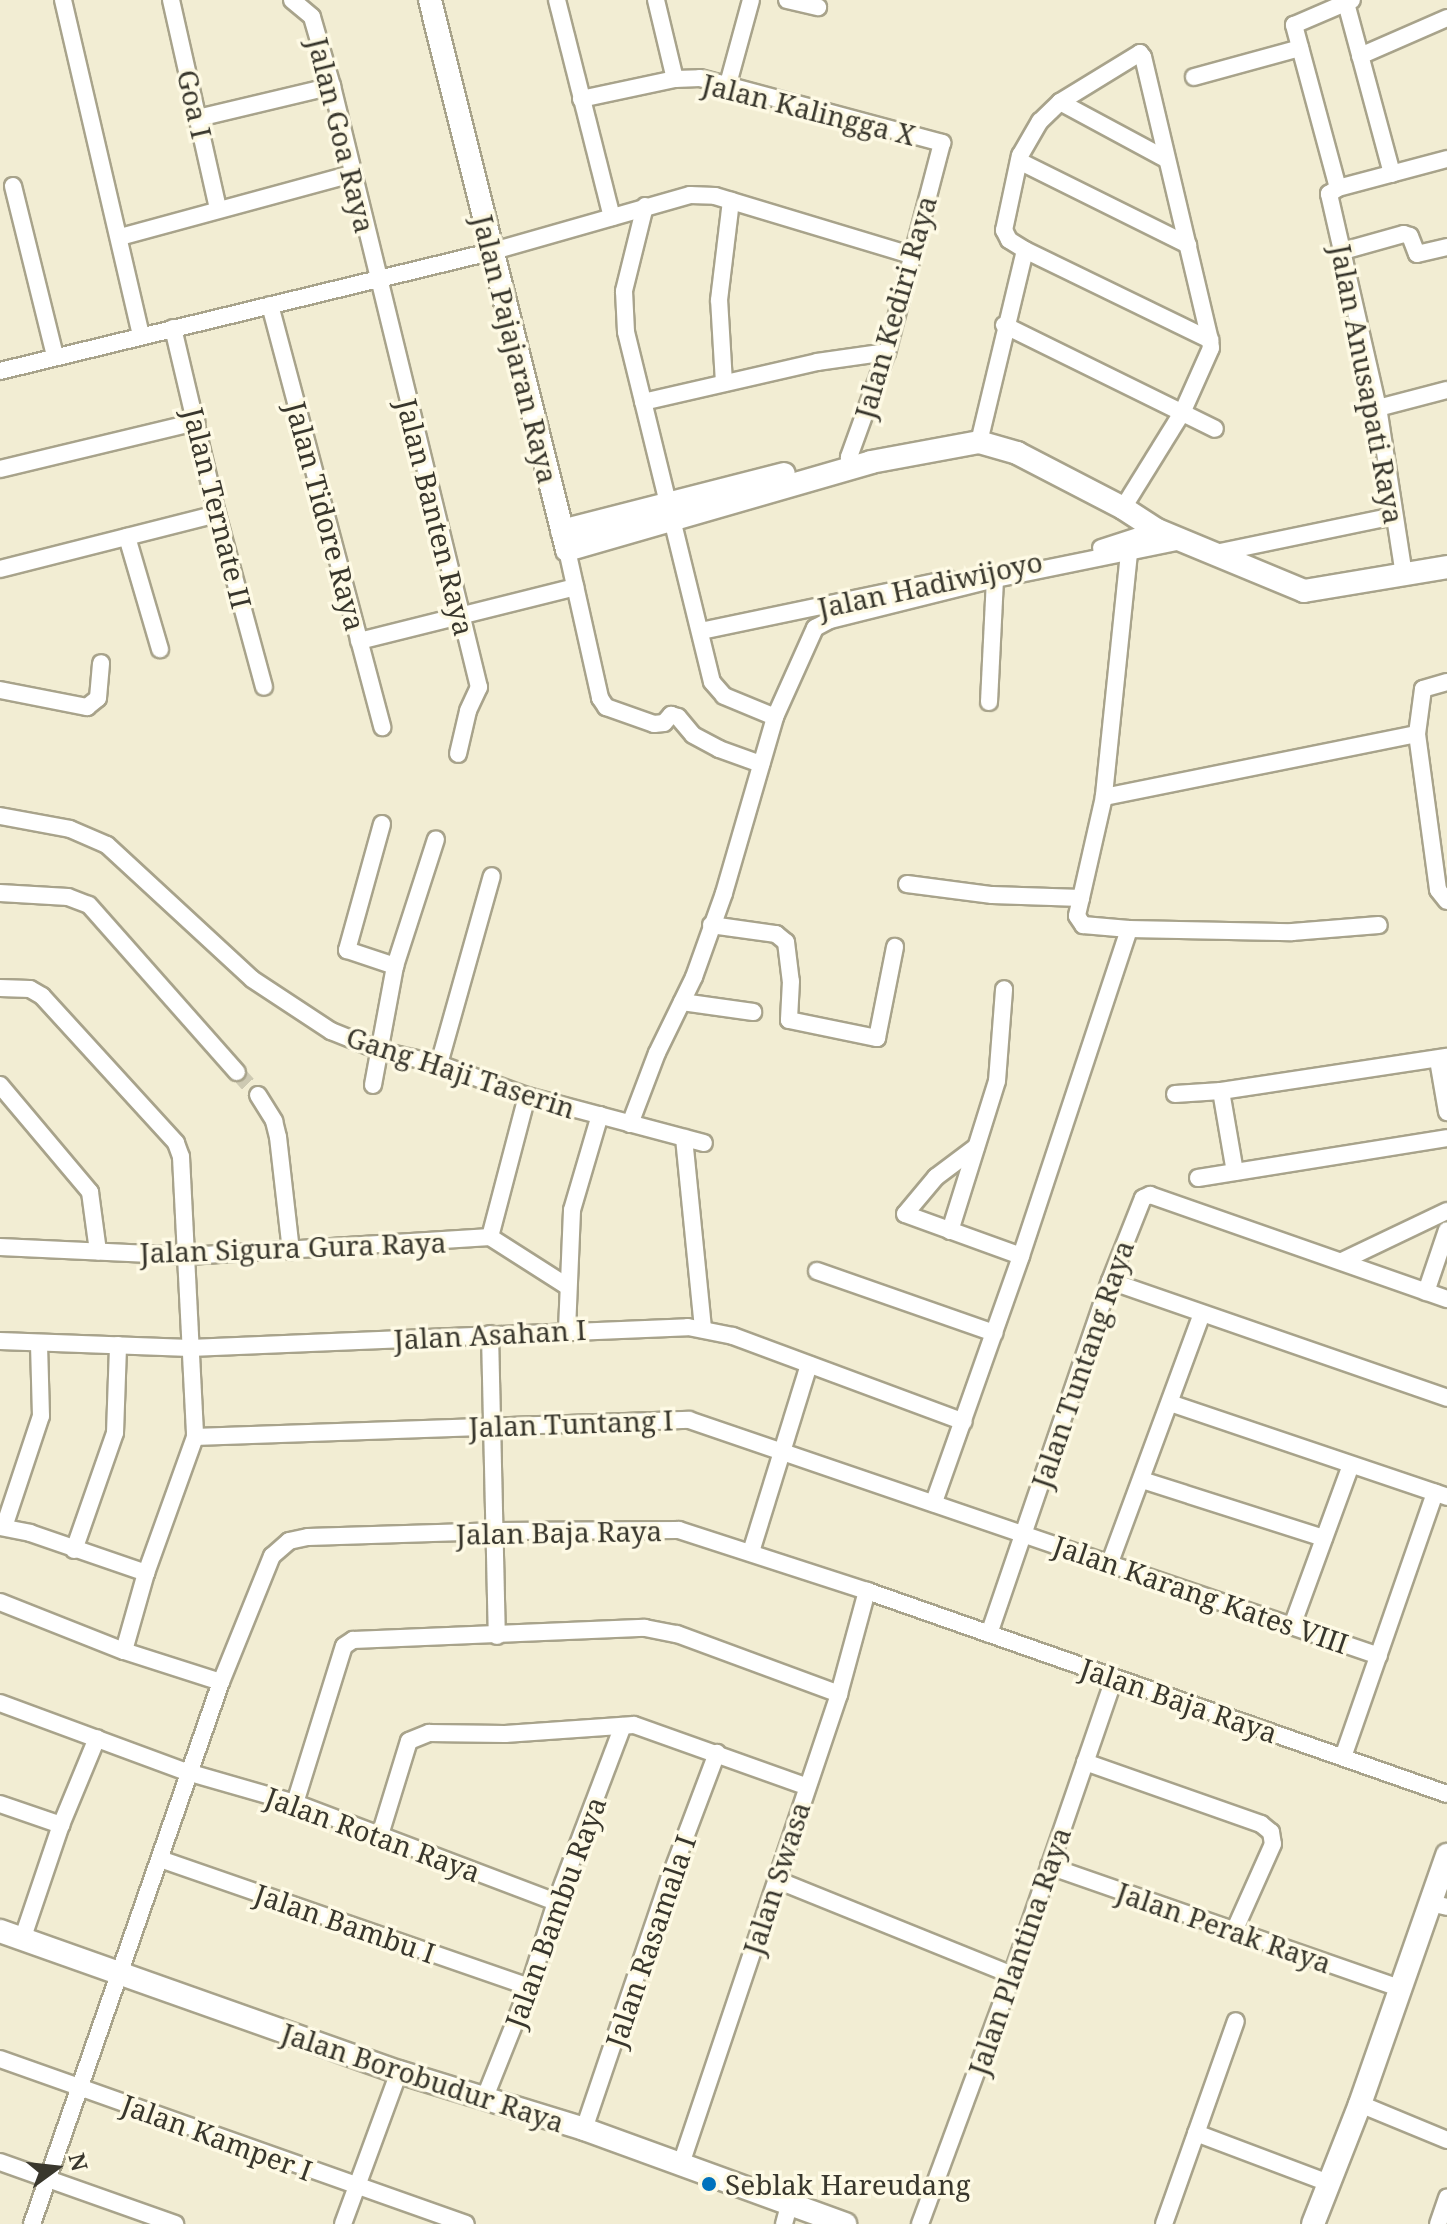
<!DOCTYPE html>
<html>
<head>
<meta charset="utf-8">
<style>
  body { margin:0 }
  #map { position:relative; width:1447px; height:2224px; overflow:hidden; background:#f2edd3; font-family:"Noto Serif",serif }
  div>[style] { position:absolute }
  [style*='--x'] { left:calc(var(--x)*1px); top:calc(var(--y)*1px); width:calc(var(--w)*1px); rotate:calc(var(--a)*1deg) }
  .street-tunnel>* { height:16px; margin-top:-8px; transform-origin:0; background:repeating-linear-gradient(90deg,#cdc9b2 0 16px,transparent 0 24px) }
  .roads { filter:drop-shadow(2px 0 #a8a38b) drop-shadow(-2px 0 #a8a38b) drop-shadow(0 2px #a8a38b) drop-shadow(0 -2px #a8a38b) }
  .street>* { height:16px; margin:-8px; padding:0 8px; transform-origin:8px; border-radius:8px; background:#fff }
  .secondary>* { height:22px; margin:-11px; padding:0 11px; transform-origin:11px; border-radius:11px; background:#fff }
  .dots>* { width:22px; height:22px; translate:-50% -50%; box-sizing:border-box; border:4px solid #fefae5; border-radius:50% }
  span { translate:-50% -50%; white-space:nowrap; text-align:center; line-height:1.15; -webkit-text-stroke:7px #fefae5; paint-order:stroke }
  .street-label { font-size:28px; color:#39372d }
  .poi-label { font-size:28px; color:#39372d }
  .left { translate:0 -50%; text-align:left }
  .north { position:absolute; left:16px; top:2128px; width:80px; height:80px; -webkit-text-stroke:6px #fefae5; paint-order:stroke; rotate:75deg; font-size:22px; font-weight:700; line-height:32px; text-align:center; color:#39372d }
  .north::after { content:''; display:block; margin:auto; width:28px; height:36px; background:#39372d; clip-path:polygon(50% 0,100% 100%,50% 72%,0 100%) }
</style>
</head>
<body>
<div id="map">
  <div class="street-tunnel">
    <div style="--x:237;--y:1072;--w:31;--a:48"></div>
  </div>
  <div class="roads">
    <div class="street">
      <div style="--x:63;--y:0;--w:343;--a:76.9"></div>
      <div style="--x:171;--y:0;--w:213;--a:77.3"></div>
      <div style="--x:292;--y:0;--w:26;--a:40"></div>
      <div style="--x:312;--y:17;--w:72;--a:73.8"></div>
      <div style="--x:332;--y:86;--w:619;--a:76.26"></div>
      <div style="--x:479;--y:687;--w:26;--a:115"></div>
      <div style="--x:468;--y:711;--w:44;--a:103.1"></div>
      <div style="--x:557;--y:0;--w:224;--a:75.8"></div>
      <div style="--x:656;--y:0;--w:81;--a:76.5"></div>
      <div style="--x:787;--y:0;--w:32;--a:13"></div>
      <div style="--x:1346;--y:3;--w:177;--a:74.9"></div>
      <div style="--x:1360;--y:56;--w:95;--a:-23.6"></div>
      <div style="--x:1194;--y:77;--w:110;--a:-15.3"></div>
      <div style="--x:728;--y:84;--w:87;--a:-74.7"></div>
      <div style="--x:581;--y:99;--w:96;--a:-12"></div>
      <div style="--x:675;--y:79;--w:25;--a:-2"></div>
      <div style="--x:700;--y:78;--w:251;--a:15"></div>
      <div style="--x:942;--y:143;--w:216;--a:104.7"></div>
      <div style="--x:887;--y:352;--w:112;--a:109.9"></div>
      <div style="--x:849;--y:457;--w:13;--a:86"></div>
      <div style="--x:1060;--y:102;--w:120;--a:28.3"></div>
      <div style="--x:198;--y:118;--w:138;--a:-13.4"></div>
      <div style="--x:1019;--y:161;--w:189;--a:26.4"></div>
      <div style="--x:13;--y:186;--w:175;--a:76.1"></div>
      <div style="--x:1338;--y:188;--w:169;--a:-105.1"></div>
      <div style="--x:1294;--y:25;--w:63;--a:-23.3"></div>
      <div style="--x:645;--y:206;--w:88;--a:103.9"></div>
      <div style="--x:624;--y:291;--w:41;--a:87.2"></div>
      <div style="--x:626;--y:332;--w:360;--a:76.2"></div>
      <div style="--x:712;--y:682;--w:18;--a:49"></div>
      <div style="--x:724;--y:696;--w:55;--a:22.4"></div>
      <div style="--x:120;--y:237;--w:240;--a:-15.2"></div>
      <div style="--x:1343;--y:251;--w:63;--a:-15.6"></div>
      <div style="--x:1404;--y:234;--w:6;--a:18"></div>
      <div style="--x:1410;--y:236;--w:19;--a:69"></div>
      <div style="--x:1417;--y:254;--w:31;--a:-13"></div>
      <div style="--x:270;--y:305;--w:437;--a:75.1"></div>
      <div style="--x:1004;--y:325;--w:235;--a:26.2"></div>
      <div style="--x:173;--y:328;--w:191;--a:76.7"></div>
      <div style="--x:217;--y:514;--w:179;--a:74.8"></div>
      <div style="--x:0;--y:371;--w:504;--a:-13.65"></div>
      <div style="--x:490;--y:252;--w:208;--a:-15.9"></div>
      <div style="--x:690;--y:195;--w:25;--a:2"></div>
      <div style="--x:715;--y:196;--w:204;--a:16.8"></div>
      <div style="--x:724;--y:383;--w:83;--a:-93.4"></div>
      <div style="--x:719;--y:300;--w:100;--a:-83.1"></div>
      <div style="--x:643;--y:402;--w:179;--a:-12.9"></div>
      <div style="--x:817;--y:362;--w:71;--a:-8.1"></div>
      <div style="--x:1378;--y:408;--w:71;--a:-14.6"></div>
      <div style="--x:979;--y:442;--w:197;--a:-76.5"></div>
      <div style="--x:0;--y:469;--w:202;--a:-13.5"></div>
      <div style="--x:1123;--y:508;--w:112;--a:-58.2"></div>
      <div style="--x:1182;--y:413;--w:71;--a:-66"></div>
      <div style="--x:1211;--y:348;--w:8;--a:-97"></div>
      <div style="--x:1210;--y:340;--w:291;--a:-103.3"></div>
      <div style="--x:1143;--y:57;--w:5;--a:-127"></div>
      <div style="--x:1140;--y:53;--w:94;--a:148.5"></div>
      <div style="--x:1060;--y:102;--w:28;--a:136"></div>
      <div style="--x:1040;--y:121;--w:39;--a:120"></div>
      <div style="--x:1020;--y:155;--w:77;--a:102"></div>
      <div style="--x:1004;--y:230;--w:11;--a:63"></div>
      <div style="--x:1009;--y:240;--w:19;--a:32"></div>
      <div style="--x:1025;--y:250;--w:206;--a:25.9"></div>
      <div style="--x:127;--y:537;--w:117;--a:73.6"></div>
      <div style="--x:1101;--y:548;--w:59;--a:-17.8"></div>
      <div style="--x:567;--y:550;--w:152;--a:77.4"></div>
      <div style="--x:600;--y:698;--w:11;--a:56"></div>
      <div style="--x:606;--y:707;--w:51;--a:19.5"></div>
      <div style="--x:654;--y:724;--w:10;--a:-6"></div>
      <div style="--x:664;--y:723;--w:11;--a:-49"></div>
      <div style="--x:671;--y:715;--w:7;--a:16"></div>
      <div style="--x:678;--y:717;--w:23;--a:50"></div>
      <div style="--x:693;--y:735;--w:30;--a:28"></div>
      <div style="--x:719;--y:749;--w:45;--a:19.7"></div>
      <div style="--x:1129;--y:553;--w:245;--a:95.9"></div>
      <div style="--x:1104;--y:797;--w:319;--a:-11.4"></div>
      <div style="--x:1211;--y:554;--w:187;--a:-11.7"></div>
      <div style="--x:0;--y:569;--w:224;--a:-14.2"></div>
      <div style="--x:1404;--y:575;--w:169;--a:-98.8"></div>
      <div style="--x:1378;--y:408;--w:220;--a:-102.9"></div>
      <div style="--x:1329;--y:194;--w:11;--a:-34"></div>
      <div style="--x:1338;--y:188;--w:113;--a:-14.9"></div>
      <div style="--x:701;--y:631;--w:253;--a:-11.8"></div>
      <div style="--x:359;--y:641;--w:223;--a:-14"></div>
      <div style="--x:1447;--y:682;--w:25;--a:164"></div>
      <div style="--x:1423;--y:689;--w:45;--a:97.6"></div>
      <div style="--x:1417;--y:734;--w:157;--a:82.3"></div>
      <div style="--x:1438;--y:890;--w:14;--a:51"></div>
      <div style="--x:0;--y:690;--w:89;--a:11.1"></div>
      <div style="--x:87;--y:707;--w:14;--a:-39"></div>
      <div style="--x:98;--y:698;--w:35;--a:-85"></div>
      <div style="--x:989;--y:702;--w:123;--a:-87.2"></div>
      <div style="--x:0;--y:816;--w:71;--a:10.5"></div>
      <div style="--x:70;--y:829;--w:40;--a:23.4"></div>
      <div style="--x:107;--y:845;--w:197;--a:42.7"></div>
      <div style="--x:252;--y:979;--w:95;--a:33.4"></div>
      <div style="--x:331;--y:1031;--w:54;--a:21.8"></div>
      <div style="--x:381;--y:1051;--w:59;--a:12.6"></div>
      <div style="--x:439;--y:1064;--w:94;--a:20"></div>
      <div style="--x:527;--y:1096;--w:183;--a:14.9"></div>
      <div style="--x:382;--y:824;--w:131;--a:105.5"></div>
      <div style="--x:347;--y:950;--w:51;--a:18.4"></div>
      <div style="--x:907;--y:884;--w:86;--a:7.4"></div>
      <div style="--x:992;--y:895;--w:89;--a:1.9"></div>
      <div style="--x:1081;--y:898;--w:18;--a:103"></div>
      <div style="--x:1077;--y:916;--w:11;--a:56"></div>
      <div style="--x:1083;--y:925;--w:46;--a:5"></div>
      <div style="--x:0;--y:893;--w:68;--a:3.4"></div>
      <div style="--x:68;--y:897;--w:22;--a:21"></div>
      <div style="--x:89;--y:905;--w:223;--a:48.5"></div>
      <div style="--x:1081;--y:898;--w:104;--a:-77.2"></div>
      <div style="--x:711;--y:925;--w:66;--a:7.9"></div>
      <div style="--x:776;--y:934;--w:13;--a:39"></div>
      <div style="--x:786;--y:942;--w:39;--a:83"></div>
      <div style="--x:791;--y:981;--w:39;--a:93"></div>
      <div style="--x:789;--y:1020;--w:90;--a:11.6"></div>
      <div style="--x:877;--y:1038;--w:93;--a:-78.8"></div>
      <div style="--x:0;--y:988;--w:30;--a:2"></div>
      <div style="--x:30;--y:989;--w:14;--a:30"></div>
      <div style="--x:42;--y:996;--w:199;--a:47.6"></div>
      <div style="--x:176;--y:1143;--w:15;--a:70"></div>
      <div style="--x:181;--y:1157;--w:280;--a:87.1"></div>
      <div style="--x:195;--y:1437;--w:145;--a:109.8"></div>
      <div style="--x:146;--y:1573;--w:81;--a:105.8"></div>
      <div style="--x:682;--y:1002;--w:72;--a:8"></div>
      <div style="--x:1438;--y:1060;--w:53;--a:80.2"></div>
      <div style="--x:439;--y:1064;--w:195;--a:-74.3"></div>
      <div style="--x:0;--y:1085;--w:140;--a:49.9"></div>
      <div style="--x:90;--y:1192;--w:60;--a:82.3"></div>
      <div style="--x:373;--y:1085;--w:121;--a:-79.5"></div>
      <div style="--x:395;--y:966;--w:133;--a:-72.1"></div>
      <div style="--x:1221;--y:1091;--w:82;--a:80.2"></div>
      <div style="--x:1175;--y:1094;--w:46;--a:-3.7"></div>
      <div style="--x:1221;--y:1091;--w:229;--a:-8.6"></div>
      <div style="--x:258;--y:1095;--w:31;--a:58"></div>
      <div style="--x:274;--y:1121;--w:16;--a:76"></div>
      <div style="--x:278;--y:1137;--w:115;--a:83.5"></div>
      <div style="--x:630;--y:1124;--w:76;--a:-69.2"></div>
      <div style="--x:657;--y:1053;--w:85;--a:-64"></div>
      <div style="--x:694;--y:977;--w:89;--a:-70.3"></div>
      <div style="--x:724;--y:893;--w:183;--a:-73.8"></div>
      <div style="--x:775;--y:717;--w:98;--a:-65.8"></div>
      <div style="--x:815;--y:628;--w:17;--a:-28"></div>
      <div style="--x:830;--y:620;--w:170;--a:-14"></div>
      <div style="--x:995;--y:579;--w:190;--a:-11.5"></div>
      <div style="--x:684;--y:1138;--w:192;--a:84.3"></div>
      <div style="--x:976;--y:1147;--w:50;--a:143.1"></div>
      <div style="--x:936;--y:1177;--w:48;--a:130"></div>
      <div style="--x:905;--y:1214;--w:123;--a:19.9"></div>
      <div style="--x:1198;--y:1178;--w:252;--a:-9.1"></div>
      <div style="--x:950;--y:1231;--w:157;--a:-72.6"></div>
      <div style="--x:997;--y:1081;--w:92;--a:-85.6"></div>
      <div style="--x:490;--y:1237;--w:146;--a:-75.3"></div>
      <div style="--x:490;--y:1237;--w:91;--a:32.5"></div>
      <div style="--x:0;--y:1247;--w:188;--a:2.7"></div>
      <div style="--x:188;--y:1256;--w:303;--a:-3.6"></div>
      <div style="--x:1342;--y:1261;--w:116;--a:-25.5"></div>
      <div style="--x:817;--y:1271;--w:188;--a:19.3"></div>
      <div style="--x:1110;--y:1281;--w:357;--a:19.1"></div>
      <div style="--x:1426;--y:1292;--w:65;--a:-71.3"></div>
      <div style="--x:567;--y:1330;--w:120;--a:-87.6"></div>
      <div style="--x:572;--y:1210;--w:99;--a:-73.6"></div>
      <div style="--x:490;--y:1334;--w:302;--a:88.7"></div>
      <div style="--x:0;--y:1341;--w:190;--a:2.1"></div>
      <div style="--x:190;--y:1348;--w:498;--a:-2.4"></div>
      <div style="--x:688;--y:1327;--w:46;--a:11.3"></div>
      <div style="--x:733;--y:1336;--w:246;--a:20.4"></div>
      <div style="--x:1170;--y:1403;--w:293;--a:18.7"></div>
      <div style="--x:195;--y:1437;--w:494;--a:-2"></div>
      <div style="--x:689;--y:1420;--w:729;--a:18.88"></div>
      <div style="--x:1142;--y:1480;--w:191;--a:17.7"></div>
      <div style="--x:934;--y:1502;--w:261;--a:-70.5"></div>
      <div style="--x:1021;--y:1256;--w:344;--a:-71.7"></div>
      <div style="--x:1129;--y:929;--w:163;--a:1.1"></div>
      <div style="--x:1292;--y:932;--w:87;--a:-4.6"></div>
      <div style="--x:0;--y:1527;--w:31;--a:11"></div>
      <div style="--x:30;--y:1533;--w:123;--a:19"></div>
      <div style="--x:4;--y:1527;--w:117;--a:-71.6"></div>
      <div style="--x:41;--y:1416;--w:73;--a:-91.6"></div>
      <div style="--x:74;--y:1550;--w:124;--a:-70.7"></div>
      <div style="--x:115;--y:1433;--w:88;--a:-88"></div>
      <div style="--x:751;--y:1552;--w:196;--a:-72.8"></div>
      <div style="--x:1109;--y:1565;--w:268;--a:-69.7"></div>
      <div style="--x:0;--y:1602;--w:133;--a:21.6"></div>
      <div style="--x:124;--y:1651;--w:102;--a:17.7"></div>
      <div style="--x:1292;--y:1626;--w:171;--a:-69.9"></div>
      <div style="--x:989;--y:1634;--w:373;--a:-71.1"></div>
      <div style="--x:1110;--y:1281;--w:89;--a:-68.3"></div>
      <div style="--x:1143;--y:1198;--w:8;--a:-23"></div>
      <div style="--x:1150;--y:1195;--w:315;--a:19.3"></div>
      <div style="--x:0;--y:1703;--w:199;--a:20.3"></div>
      <div style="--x:187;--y:1772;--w:112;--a:16"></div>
      <div style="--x:295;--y:1803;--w:279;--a:20.8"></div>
      <div style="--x:1343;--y:1757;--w:280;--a:-70.8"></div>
      <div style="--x:1085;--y:1762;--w:187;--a:19.4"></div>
      <div style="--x:1261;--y:1824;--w:13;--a:39"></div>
      <div style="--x:1271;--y:1832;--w:12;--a:81"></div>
      <div style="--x:1273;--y:1844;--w:95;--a:114.1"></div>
      <div style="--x:295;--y:1803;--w:164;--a:-72.7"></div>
      <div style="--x:344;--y:1646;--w:11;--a:-34"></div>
      <div style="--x:353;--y:1640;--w:292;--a:-2.4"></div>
      <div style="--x:645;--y:1628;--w:33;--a:11"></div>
      <div style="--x:677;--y:1634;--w:173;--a:20.3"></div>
      <div style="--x:0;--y:1804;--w:65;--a:19"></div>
      <div style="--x:380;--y:1835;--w:98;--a:-72.9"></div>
      <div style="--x:409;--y:1741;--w:22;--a:-22"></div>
      <div style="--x:429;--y:1733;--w:76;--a:0.8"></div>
      <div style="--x:505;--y:1734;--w:129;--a:-4"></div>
      <div style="--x:634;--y:1725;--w:182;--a:19.6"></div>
      <div style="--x:160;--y:1859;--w:391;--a:19.1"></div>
      <div style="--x:1049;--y:1866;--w:372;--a:19.2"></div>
      <div style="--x:777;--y:1880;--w:253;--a:22"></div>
      <div style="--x:1430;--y:1903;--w:17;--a:13"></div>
      <div style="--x:22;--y:1940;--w:121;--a:-71.3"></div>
      <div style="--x:61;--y:1825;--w:94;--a:-67.5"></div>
      <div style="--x:0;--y:2059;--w:494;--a:19.5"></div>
      <div style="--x:485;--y:2097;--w:118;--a:-68.2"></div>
      <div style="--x:529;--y:1987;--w:89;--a:-72.4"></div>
      <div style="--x:556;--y:1902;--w:188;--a:-69.2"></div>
      <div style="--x:1360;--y:2104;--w:94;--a:22.5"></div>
      <div style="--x:584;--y:2129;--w:263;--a:-71.2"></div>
      <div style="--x:669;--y:1880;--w:136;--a:-69.3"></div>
      <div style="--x:1196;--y:2133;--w:141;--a:20.7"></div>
      <div style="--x:0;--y:2162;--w:186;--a:19.5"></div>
      <div style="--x:681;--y:2164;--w:496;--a:-71.4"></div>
      <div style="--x:839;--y:1694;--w:107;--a:-74.8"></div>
      <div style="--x:32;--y:2224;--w:574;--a:-70.78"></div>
      <div style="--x:221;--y:1682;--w:136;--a:-68"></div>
      <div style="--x:272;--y:1556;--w:23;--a:-41"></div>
      <div style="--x:289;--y:1541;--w:19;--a:-12"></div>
      <div style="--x:308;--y:1537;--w:187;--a:-1.8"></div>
      <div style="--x:495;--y:1531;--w:184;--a:-0.3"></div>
      <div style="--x:679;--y:1530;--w:198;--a:18"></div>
      <div style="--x:867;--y:1591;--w:614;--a:19.29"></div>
      <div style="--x:343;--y:2224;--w:162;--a:-69.8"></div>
      <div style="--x:784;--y:2224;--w:23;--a:-75"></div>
      <div style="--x:920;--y:2224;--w:265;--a:-69.7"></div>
      <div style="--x:1012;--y:1975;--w:314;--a:-71"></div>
      <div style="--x:1164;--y:2224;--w:215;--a:-70.5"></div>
      <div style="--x:1438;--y:2224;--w:28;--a:-71"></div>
    </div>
    <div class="secondary">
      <div style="--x:430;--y:0;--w:567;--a:76.01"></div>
      <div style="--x:567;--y:550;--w:316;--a:-16.1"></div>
      <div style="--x:871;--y:462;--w:110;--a:-10.5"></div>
      <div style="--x:979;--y:442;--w:40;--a:16"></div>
      <div style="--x:1017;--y:453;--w:119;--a:27.4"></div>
      <div style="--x:1123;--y:508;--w:40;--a:32.9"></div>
      <div style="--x:1157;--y:530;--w:159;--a:22.5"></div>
      <div style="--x:1304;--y:591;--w:145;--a:-9.5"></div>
      <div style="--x:562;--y:531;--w:229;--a:-14.4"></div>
      <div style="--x:0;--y:1931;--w:423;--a:19.5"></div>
      <div style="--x:399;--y:2072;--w:194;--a:17.1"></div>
      <div style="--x:584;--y:2129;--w:278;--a:20"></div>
      <div style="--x:1313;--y:2224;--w:129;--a:-68.6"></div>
      <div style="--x:1360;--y:2104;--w:264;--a:-70.7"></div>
    </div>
  </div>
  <div class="dots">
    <div style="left:709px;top:2184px;background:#0072bd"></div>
  </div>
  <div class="street-label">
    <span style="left:195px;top:104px;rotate:77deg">Goa I</span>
    <span style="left:809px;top:109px;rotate:14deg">Jalan Kalingga X</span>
    <span style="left:342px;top:135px;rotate:76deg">Jalan Goa Raya</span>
    <span style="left:895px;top:307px;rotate:-74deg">Jalan Kediri Raya</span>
    <span style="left:516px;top:349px;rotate:76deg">Jalan Pajajaran Raya</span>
    <span style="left:1368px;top:384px;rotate:79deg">Jalan Anusapati Raya</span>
    <span style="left:218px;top:508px;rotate:76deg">Jalan Ternate II</span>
    <span style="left:326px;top:516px;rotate:75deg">Jalan Tidore Raya</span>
    <span style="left:436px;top:517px;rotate:76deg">Jalan Banten Raya</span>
    <span style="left:930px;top:584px;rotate:-12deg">Jalan Hadiwijoyo</span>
    <span style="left:461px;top:1072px;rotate:18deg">Gang Haji Taserin</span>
    <span style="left:293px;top:1247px;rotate:-2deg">Jalan Sigura Gura Raya</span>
    <span style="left:490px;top:1334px;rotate:-3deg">Jalan Asahan I</span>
    <span style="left:1082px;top:1364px;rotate:-71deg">Jalan Tuntang Raya</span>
    <span style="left:571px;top:1423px;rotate:-2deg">Jalan Tuntang I</span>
    <span style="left:559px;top:1532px;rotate:-1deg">Jalan Baja Raya</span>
    <span style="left:1201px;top:1594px;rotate:19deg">Jalan Karang Kates VIII</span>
    <span style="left:1179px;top:1700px;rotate:19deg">Jalan Baja Raya</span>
    <span style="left:373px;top:1834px;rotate:20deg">Jalan Rotan Raya</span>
    <span style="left:776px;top:1878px;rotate:-72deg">Jalan Swasa</span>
    <span style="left:555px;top:1912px;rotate:-70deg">Jalan Bambu Raya</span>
    <span style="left:345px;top:1923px;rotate:19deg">Jalan Bambu I</span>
    <span style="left:1224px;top:1927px;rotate:19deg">Jalan Perak Raya</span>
    <span style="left:650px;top:1941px;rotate:-71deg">Jalan Rasamala I</span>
    <span style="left:1019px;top:1951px;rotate:-71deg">Jalan Plantina Raya</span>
    <span style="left:423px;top:2077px;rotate:18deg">Jalan Borobudur Raya</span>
    <span style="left:217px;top:2137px;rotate:20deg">Jalan Kamper I</span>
  </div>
  <div class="poi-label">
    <span class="left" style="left:725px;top:2184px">Seblak Hareudang</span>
  </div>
  <div class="north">N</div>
</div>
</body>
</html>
